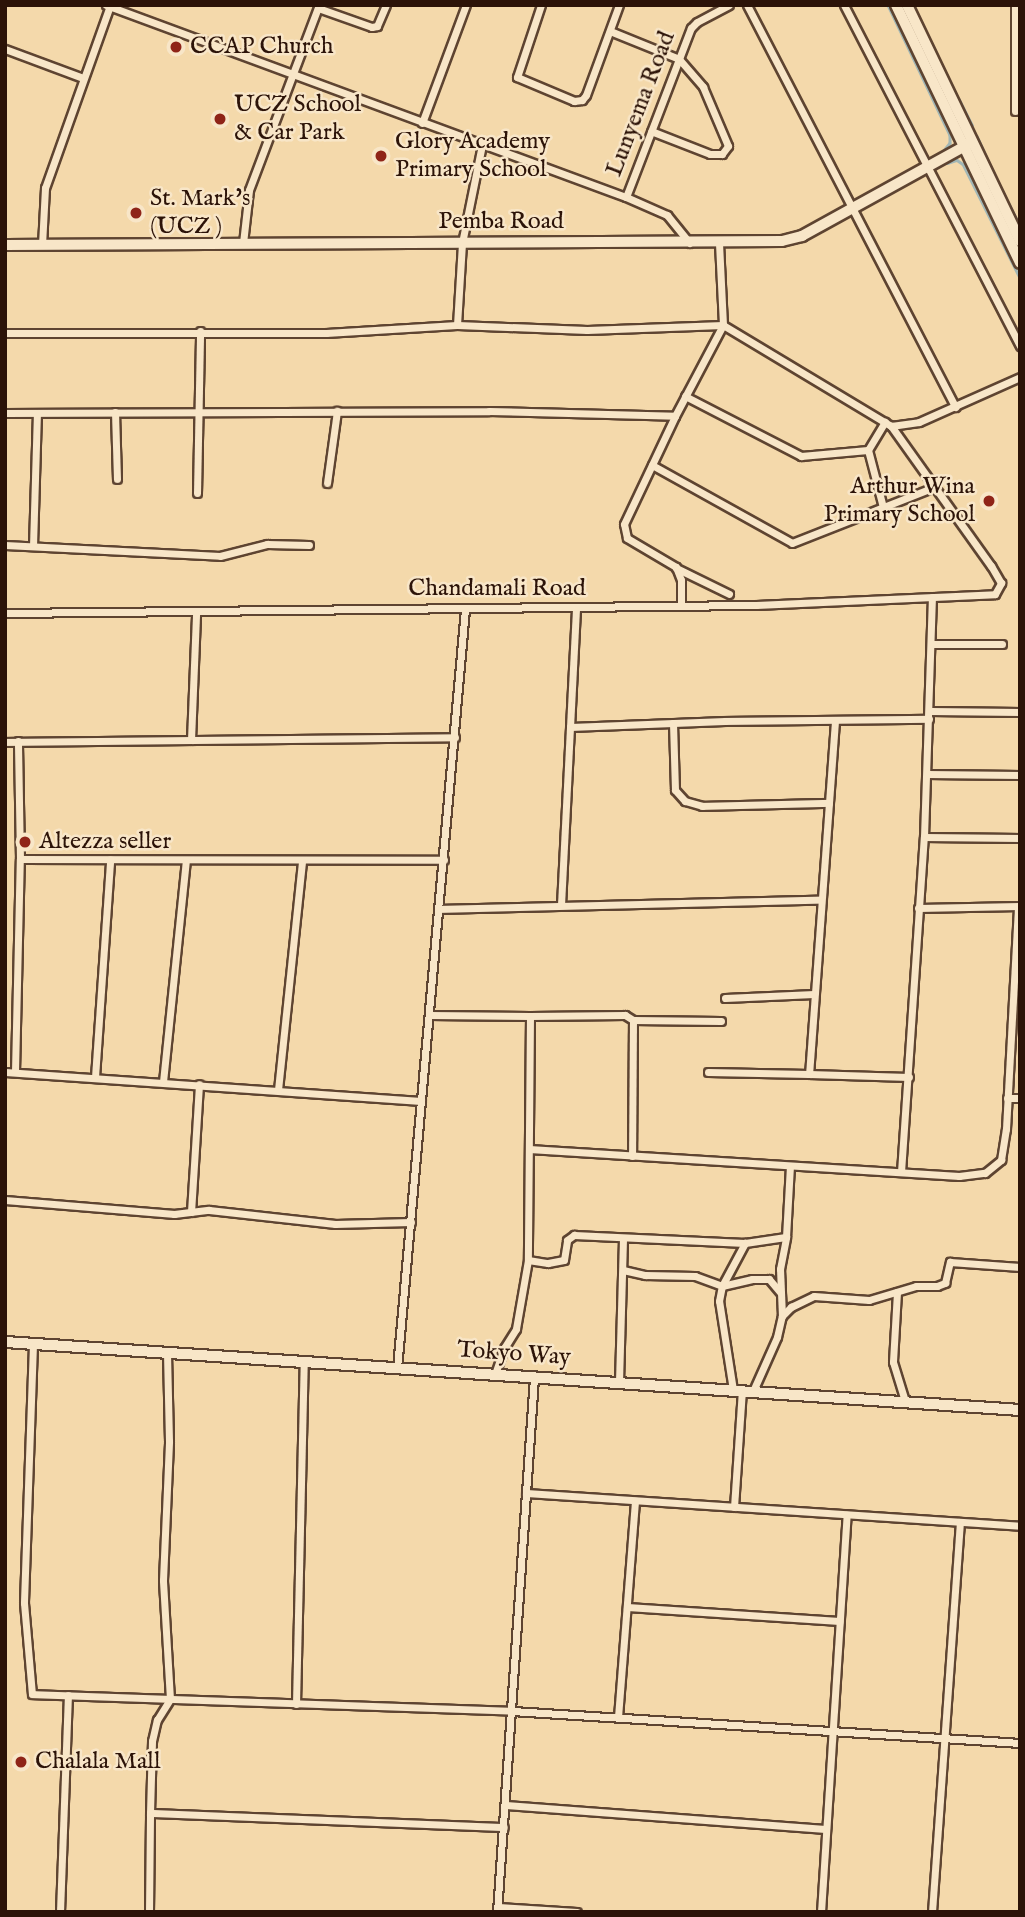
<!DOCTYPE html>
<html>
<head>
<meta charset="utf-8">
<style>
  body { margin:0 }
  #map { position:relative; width:1025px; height:1917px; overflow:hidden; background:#f4d9ab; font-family:"IM FELL English",serif }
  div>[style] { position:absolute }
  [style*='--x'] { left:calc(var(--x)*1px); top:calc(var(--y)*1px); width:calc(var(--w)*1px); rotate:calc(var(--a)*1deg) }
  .stream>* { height:2.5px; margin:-1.25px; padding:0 1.25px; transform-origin:1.25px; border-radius:1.25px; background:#a2b7b6 }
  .roads { filter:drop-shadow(2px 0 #5e4431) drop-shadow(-2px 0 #5e4431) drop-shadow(0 2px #5e4431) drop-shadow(0 -2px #5e4431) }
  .street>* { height:7px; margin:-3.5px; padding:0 3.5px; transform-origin:3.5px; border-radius:3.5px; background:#f8e6c8 }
  .secondary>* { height:10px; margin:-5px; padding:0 5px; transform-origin:5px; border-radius:5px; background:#f8e6c8 }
  .dots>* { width:19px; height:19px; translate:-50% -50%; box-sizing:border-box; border:4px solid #f8e6c8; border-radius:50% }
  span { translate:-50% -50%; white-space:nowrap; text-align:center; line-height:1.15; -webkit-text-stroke:5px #f8e6c8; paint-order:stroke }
  .poi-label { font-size:24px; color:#2c1308 }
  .left { translate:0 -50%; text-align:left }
  .right { translate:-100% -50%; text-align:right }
  .street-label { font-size:24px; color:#2c1308 }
  .frame { position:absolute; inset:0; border:7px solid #2c1308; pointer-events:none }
</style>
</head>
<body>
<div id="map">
  <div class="stream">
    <div style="--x:888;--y:5;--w:144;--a:64.5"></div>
    <div style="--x:950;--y:135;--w:8;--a:90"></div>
    <div style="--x:950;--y:143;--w:13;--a:129"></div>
    <div style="--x:917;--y:13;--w:21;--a:65"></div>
    <div style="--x:941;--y:63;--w:34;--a:64"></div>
    <div style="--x:959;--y:99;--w:29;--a:63"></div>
    <div style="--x:977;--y:136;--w:44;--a:65.8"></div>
    <div style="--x:947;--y:163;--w:10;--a:-17"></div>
    <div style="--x:957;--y:160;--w:7;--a:34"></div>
    <div style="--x:963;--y:164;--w:127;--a:63.4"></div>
    <div style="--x:1001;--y:188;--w:42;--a:63.4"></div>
  </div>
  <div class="roads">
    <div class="street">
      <div style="--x:106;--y:5;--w:554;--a:20.27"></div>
      <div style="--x:626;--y:197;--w:45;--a:23.7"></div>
      <div style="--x:667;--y:215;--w:36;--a:51"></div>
      <div style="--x:541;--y:5;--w:76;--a:108.4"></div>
      <div style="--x:517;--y:77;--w:62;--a:22.8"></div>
      <div style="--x:574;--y:101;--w:8;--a:-7"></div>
      <div style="--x:582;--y:100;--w:6;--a:-51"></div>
      <div style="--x:586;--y:95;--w:96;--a:-69.9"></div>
      <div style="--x:747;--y:5;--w:453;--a:62.6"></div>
      <div style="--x:844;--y:5;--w:384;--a:62.7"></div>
      <div style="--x:1015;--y:5;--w:106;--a:90"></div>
      <div style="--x:318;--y:8;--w:57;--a:19.4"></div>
      <div style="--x:372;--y:27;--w:5;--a:-11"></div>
      <div style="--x:377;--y:26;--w:23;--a:-67"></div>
      <div style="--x:610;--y:31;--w:74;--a:22.1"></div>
      <div style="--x:679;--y:59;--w:37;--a:49"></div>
      <div style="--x:703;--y:87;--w:64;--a:67"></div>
      <div style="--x:728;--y:146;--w:10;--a:127"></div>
      <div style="--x:722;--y:154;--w:12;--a:180"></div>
      <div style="--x:710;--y:154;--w:63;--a:-158.7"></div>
      <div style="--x:5;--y:49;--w:83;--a:20.4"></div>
      <div style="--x:422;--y:123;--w:126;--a:-69.6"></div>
      <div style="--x:626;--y:197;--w:181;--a:-69"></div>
      <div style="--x:691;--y:28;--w:8;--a:-45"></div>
      <div style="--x:697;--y:22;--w:36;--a:-28"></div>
      <div style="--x:243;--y:243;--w:53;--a:-83.5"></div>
      <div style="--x:249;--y:190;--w:198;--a:-69.3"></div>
      <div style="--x:719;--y:243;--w:82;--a:87.2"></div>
      <div style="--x:723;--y:325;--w:196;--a:31"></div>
      <div style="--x:891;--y:426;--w:28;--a:-8"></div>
      <div style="--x:919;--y:422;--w:111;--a:-24"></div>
      <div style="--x:42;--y:245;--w:57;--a:-87"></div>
      <div style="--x:45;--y:188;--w:194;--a:-70.4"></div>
      <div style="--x:457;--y:325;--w:82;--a:-86.5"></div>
      <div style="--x:462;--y:243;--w:100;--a:-78.5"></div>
      <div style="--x:5;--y:333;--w:321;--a:0"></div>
      <div style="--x:326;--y:333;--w:131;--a:-3.5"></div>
      <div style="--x:457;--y:325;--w:130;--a:2.2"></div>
      <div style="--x:587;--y:330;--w:136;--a:-2.1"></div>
      <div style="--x:685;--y:396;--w:131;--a:27.3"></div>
      <div style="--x:801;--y:456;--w:67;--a:-5.1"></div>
      <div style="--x:868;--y:450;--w:33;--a:-59"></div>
      <div style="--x:115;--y:412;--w:67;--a:88.3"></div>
      <div style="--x:5;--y:413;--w:484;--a:-0.2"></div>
      <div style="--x:489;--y:411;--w:186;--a:1.5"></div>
      <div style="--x:868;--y:450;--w:59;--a:75.3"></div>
      <div style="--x:652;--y:465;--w:160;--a:29.1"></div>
      <div style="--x:792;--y:543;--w:153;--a:-21.5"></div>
      <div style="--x:327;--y:483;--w:73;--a:-82.1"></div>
      <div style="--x:197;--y:493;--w:162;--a:-88.9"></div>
      <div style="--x:5;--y:545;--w:215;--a:2.9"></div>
      <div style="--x:220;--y:556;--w:49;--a:-14.3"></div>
      <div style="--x:267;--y:544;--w:42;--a:1.4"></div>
      <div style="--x:33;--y:546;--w:133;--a:-88.3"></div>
      <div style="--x:676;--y:568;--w:59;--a:26.1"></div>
      <div style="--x:681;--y:606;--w:26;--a:-90"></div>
      <div style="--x:681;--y:580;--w:14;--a:-111"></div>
      <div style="--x:676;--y:567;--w:57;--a:-149.4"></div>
      <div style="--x:627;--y:538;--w:14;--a:-102"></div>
      <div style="--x:624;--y:524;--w:119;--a:-64.7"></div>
      <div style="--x:675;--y:416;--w:103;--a:-62.2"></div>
      <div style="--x:5;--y:613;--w:751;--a:-0.61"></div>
      <div style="--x:756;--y:605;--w:239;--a:-2.6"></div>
      <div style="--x:995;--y:594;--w:13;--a:-61"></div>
      <div style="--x:1001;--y:583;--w:20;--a:-120"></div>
      <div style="--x:991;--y:566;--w:172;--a:-125.5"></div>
      <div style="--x:931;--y:644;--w:71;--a:0"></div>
      <div style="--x:930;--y:711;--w:90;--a:0.6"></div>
      <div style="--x:835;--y:721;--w:354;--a:94.2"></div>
      <div style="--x:809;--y:1074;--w:100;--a:1.7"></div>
      <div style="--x:673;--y:723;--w:67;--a:88.3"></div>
      <div style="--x:675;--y:790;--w:15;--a:48"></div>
      <div style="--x:685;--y:801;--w:18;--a:16"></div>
      <div style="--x:702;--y:806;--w:127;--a:-1.4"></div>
      <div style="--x:570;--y:727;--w:155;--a:-2.2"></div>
      <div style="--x:725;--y:721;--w:204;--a:-0.6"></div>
      <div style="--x:191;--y:740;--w:127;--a:-87.7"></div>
      <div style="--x:5;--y:742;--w:450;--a:-0.6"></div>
      <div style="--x:927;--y:774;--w:93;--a:0.6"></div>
      <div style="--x:924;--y:837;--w:96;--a:0.6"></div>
      <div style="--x:20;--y:859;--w:424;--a:0.1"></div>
      <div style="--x:561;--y:905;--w:296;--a:-87.1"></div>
      <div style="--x:918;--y:908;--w:102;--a:-1.1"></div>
      <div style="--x:440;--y:909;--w:381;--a:-1.4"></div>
      <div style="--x:725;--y:998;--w:89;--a:-2.6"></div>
      <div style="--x:430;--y:1015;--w:100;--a:0.6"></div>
      <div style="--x:530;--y:1016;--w:244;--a:90.5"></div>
      <div style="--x:528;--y:1260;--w:70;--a:99.9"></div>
      <div style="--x:516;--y:1329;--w:22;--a:122"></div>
      <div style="--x:504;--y:1348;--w:28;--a:109"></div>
      <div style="--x:530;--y:1016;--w:95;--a:-0.6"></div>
      <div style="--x:625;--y:1015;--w:9;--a:32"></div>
      <div style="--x:633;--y:1020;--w:136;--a:90.4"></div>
      <div style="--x:633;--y:1020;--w:88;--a:0.7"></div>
      <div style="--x:5;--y:1072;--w:417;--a:4"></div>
      <div style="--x:15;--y:1072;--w:213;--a:-88.7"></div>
      <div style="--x:20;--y:859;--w:118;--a:-91"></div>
      <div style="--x:708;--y:1072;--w:101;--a:1.1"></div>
      <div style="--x:95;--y:1077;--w:218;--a:-86"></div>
      <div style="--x:163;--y:1082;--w:222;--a:-84.1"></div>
      <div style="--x:278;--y:1090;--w:230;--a:-84"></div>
      <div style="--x:1007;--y:1098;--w:13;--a:0"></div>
      <div style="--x:529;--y:1149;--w:431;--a:3.6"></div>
      <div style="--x:959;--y:1176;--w:26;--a:-7"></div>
      <div style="--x:985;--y:1173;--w:21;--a:-39"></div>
      <div style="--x:1001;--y:1160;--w:31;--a:-81"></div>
      <div style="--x:1006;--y:1129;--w:223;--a:-86.9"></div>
      <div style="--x:901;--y:1172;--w:336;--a:-86.1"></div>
      <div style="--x:924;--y:837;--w:240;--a:-88.1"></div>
      <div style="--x:5;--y:1200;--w:170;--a:4.7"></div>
      <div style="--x:174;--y:1214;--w:35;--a:-7"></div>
      <div style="--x:209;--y:1210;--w:127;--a:6.3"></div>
      <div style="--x:335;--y:1224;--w:76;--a:-1.5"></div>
      <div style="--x:191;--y:1212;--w:128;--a:-86.4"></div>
      <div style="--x:528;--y:1260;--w:20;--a:9"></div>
      <div style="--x:548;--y:1263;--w:16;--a:-11"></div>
      <div style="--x:564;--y:1260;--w:20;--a:-81"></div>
      <div style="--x:567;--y:1240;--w:9;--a:-36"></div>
      <div style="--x:574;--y:1235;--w:171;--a:2.7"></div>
      <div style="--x:745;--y:1243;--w:41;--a:-8.3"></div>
      <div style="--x:623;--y:1270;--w:23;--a:13"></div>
      <div style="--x:645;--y:1275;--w:50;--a:1.1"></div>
      <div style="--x:695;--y:1276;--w:29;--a:20"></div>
      <div style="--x:722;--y:1286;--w:31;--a:-13"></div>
      <div style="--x:752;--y:1279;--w:17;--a:0"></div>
      <div style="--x:769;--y:1279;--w:17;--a:50"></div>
      <div style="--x:897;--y:1292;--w:70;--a:93.3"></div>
      <div style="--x:893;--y:1362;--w:41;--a:72.9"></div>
      <div style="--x:782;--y:1316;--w:13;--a:-45"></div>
      <div style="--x:791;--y:1307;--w:25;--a:-26"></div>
      <div style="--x:814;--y:1296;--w:55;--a:4.2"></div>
      <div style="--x:869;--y:1300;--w:49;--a:-16.6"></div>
      <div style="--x:916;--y:1286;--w:21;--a:0"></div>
      <div style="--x:937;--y:1286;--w:9;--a:-21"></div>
      <div style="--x:945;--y:1283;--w:22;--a:-77"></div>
      <div style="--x:950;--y:1262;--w:70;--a:4.1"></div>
      <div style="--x:33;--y:1344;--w:259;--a:92"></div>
      <div style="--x:24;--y:1603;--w:91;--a:85"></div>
      <div style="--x:32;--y:1694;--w:480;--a:2"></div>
      <div style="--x:512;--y:1711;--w:509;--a:3.6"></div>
      <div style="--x:397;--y:1368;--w:762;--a:-84.88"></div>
      <div style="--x:619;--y:1382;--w:144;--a:-88.4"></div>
      <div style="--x:733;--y:1390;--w:90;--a:-98.9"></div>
      <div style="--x:719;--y:1301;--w:15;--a:-79"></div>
      <div style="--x:722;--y:1286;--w:49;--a:-61.9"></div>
      <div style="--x:753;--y:1391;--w:59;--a:-66"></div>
      <div style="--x:777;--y:1337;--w:22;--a:-77"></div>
      <div style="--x:782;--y:1316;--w:47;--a:-92.4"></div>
      <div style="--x:780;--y:1269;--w:33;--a:-79"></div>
      <div style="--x:786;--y:1237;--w:71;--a:-86.8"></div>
      <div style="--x:526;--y:1493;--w:495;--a:3.8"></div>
      <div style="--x:734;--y:1507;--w:117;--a:-86.1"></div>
      <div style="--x:627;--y:1607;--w:213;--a:3.8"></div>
      <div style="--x:296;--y:1704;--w:342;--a:-88.7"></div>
      <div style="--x:618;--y:1717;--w:217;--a:-85.5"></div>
      <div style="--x:506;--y:1805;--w:320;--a:4.3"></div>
      <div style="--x:150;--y:1813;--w:72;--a:-88.4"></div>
      <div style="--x:152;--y:1741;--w:22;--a:-77"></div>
      <div style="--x:157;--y:1720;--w:25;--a:-58"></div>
      <div style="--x:170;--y:1699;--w:119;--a:-93.4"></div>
      <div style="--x:163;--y:1580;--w:139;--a:-87.5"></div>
      <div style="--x:169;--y:1441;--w:88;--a:-91.3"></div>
      <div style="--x:498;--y:1907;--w:79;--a:3.6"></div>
      <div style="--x:60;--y:1912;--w:217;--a:-87.9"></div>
      <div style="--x:149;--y:1912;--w:99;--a:-89.4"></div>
      <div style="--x:150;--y:1813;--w:354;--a:2.3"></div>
      <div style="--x:497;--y:1912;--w:536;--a:-86.04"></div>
      <div style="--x:821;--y:1912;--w:398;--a:-86.3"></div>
      <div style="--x:932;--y:1912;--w:391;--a:-85.9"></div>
    </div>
    <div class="secondary">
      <div style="--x:896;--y:5;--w:286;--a:64.3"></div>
      <div style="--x:907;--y:5;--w:262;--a:64.4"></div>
      <div style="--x:5;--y:245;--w:777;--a:-0.29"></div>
      <div style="--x:782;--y:241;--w:21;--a:-14"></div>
      <div style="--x:802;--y:236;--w:194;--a:-28.9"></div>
      <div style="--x:5;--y:1342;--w:1017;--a:3.83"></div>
    </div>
  </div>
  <div class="dots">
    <div style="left:176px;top:47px;background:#8f2418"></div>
    <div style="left:220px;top:119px;background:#8f2418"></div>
    <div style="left:381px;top:156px;background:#8f2418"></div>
    <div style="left:136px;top:213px;background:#8f2418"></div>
    <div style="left:989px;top:501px;background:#8f2418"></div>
    <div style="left:25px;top:842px;background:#8f2418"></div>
    <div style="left:21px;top:1762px;background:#8f2418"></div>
  </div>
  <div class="poi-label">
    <span class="left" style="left:190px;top:47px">CCAP Church</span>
    <span class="left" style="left:234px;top:119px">UCZ School<br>&amp; Car Park</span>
    <span class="left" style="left:395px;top:156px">Glory Academy<br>Primary School</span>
    <span class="left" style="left:150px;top:213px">St. Mark's<br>(UCZ )</span>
    <span class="right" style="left:975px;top:501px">Arthur Wina<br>Primary School</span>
    <span class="left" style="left:39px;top:842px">Altezza seller</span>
    <span class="left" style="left:35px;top:1762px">Chalala Mall</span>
  </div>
  <div class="street-label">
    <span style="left:641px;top:104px;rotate:-69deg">Lunyema Road</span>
    <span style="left:501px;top:222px">Pemba Road</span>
    <span style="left:497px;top:589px">Chandamali Road</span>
    <span style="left:514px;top:1354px;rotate:4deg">Tokyo Way</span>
  </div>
  <div class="frame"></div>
</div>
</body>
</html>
